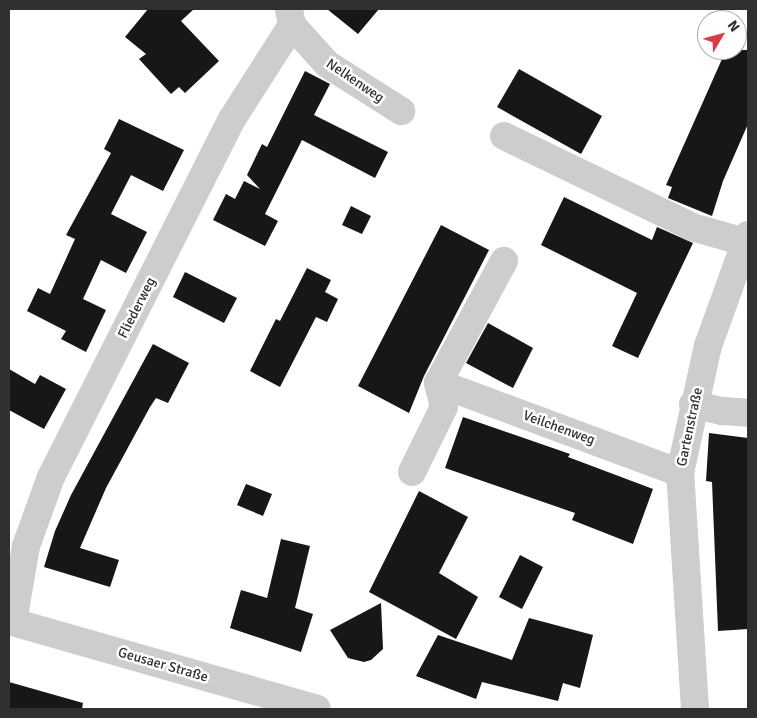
<!DOCTYPE html>
<html>
<head>
<meta charset="utf-8">
<style>
  body { margin:0 }
  #map { position:relative; width:757px; height:718px; overflow:hidden; background:#fff; font-family:Signika,sans-serif }
  div>[style] { position:absolute }
  [style*='--x'] { left:calc(var(--x)*1px); top:calc(var(--y)*1px); width:calc(var(--w)*1px); rotate:calc(var(--a)*1deg) }
  .building>* { inset:0; background:#171717 }
  .minor>* { height:28px; margin:-14px; padding:0 14px; transform-origin:14px; border-radius:14px; background:#cdcdcd }
  span { translate:-50% -50%; white-space:nowrap; text-align:center; line-height:1.15; -webkit-text-stroke:5px #fff; paint-order:stroke }
  .street-label { font-size:14px; color:#303030 }
  .frame { position:absolute; inset:0; border:10px solid #303030; pointer-events:none }
  .north { position:absolute; left:697px; top:10px; width:50px; height:50px; box-sizing:border-box; background:#fff; border:1px solid #acacac; border-radius:50%; rotate:53deg; font-size:14px; font-weight:700; line-height:20px; text-align:center; color:#303030 }
  .north::after { content:''; display:block; margin:auto; width:18px; height:22px; background:#df3946; clip-path:polygon(50% 0,100% 100%,50% 72%,0 100%) }
</style>
</head>
<body>
<div id="map">
  <div class="building">
    <div style="clip-path:polygon(148px 9px,194px 9px,181px 21px,219px 61px,185px 93px,179px 87px,171px 94px,139px 59px,146px 54px,125px 37px)"></div>
    <div style="clip-path:polygon(327px 9px,379px 9px,358px 34px)"></div>
    <div style="clip-path:polygon(726px 50px,748px 50px,748px 124px,723px 181px,712px 216px,668px 198px,672px 187px,666px 185px)"></div>
    <div style="clip-path:polygon(519px 69px,602px 116px,581px 154px,497px 107px)"></div>
    <div style="clip-path:polygon(305px 71px,330px 84px,314px 115px,388px 152px,375px 178px,302px 140px,265px 214px,278px 221px,265px 246px,213px 220px,226px 194px,235px 199px,244px 181px,260px 189px,247px 175px,262px 144px,267px 147px)"></div>
    <div style="clip-path:polygon(119px 119px,184px 150px,163px 191px,131px 175px,111px 214px,147px 232px,126px 273px,101px 260px,83px 299px,106px 310px,86px 352px,61px 339px,66px 331px,27px 311px,38px 288px,50px 294px,75px 239px,66px 235px,111px 153px,104px 149px)"></div>
    <div style="clip-path:polygon(564px 197px,652px 240px,657px 227px,693px 243px,638px 358px,612px 346px,637px 293px,541px 245px)"></div>
    <div style="clip-path:polygon(351px 206px,371px 216px,362px 234px,342px 225px)"></div>
    <div style="clip-path:polygon(441px 225px,489px 250px,424px 376px,409px 413px,358px 386px)"></div>
    <div style="clip-path:polygon(307px 268px,331px 280px,325px 292px,338px 299px,327px 322px,316px 317px,280px 387px,250px 371px,276px 319px,280px 321px)"></div>
    <div style="clip-path:polygon(185px 272px,237px 298px,224px 323px,173px 297px)"></div>
    <div style="clip-path:polygon(488px 323px,533px 348px,513px 388px,466px 363px)"></div>
    <div style="clip-path:polygon(153px 344px,189px 363px,168px 403px,156px 398px,150px 407px,106px 488px,80px 548px,119px 560px,110px 587px,44px 567px,55px 531px,71px 495px)"></div>
    <div style="clip-path:polygon(9px 369px,35px 384px,40px 375px,66px 389px,44px 429px,9px 410px)"></div>
    <div style="clip-path:polygon(463px 417px,570px 454px,568px 457px,653px 489px,633px 544px,572px 520px,575px 513px,445px 468px)"></div>
    <div style="clip-path:polygon(709px 433px,748px 438px,748px 629px,718px 631px,712px 482px,706px 481px)"></div>
    <div style="clip-path:polygon(246px 484px,272px 494px,263px 516px,237px 505px)"></div>
    <div style="clip-path:polygon(419px 491px,468px 517px,439px 573px,478px 597px,456px 639px,369px 592px)"></div>
    <div style="clip-path:polygon(281px 539px,310px 546px,295px 608px,313px 614px,301px 652px,230px 628px,241px 590px,267px 598px)"></div>
    <div style="clip-path:polygon(520px 555px,543px 567px,522px 609px,499px 597px)"></div>
    <div style="clip-path:polygon(381px 603px,383px 649px,371px 660px,364px 662px,348px 658px,330px 630px)"></div>
    <div style="clip-path:polygon(529px 618px,593px 635px,580px 688px,563px 683px,558px 701px,482px 682px,476px 699px,416px 676px,438px 635px,512px 660px)"></div>
    <div style="clip-path:polygon(9px 682px,83px 703px,82px 709px,9px 709px)"></div>
  </div>
  <div class="minor">
    <div style="--x:292;--y:25;--w:52;--a:48.1"></div>
    <div style="--x:327;--y:64;--w:88;--a:32.4"></div>
    <div style="--x:504;--y:136;--w:209;--a:25.8"></div>
    <div style="--x:692;--y:227;--w:55;--a:15.8"></div>
    <div style="--x:438;--y:383;--w:258;--a:20.4"></div>
    <div style="--x:693;--y:404;--w:30;--a:14"></div>
    <div style="--x:722;--y:411;--w:26;--a:4"></div>
    <div style="--x:412;--y:472;--w:72;--a:-63.8"></div>
    <div style="--x:444;--y:407;--w:25;--a:-104"></div>
    <div style="--x:438;--y:383;--w:139;--a:-61.6"></div>
    <div style="--x:9;--y:621;--w:320;--a:15.9"></div>
    <div style="--x:13;--y:622;--w:77;--a:-80.3"></div>
    <div style="--x:26;--y:546;--w:73;--a:-70.1"></div>
    <div style="--x:51;--y:477;--w:401;--a:-63.2"></div>
    <div style="--x:232;--y:119;--w:112;--a:-57.4"></div>
    <div style="--x:292;--y:25;--w:16;--a:-101"></div>
    <div style="--x:695;--y:709;--w:236;--a:-93.6"></div>
    <div style="--x:680;--y:473;--w:130;--a:-77.6"></div>
    <div style="--x:708;--y:346;--w:118;--a:-70.2"></div>
  </div>
  <div class="street-label">
    <span style="left:355px;top:81px;rotate:34deg">Nelkenweg</span>
    <span style="left:137px;top:308px;rotate:-63deg">Fliederweg</span>
    <span style="left:690px;top:427px;rotate:-78deg">Gartenstraße</span>
    <span style="left:559px;top:428px;rotate:20deg">Veilchenweg</span>
    <span style="left:163px;top:665px;rotate:16deg">Geusaer Straße</span>
  </div>
  <div class="frame"></div>
  <div class="north">N</div>
</div>
</body>
</html>
